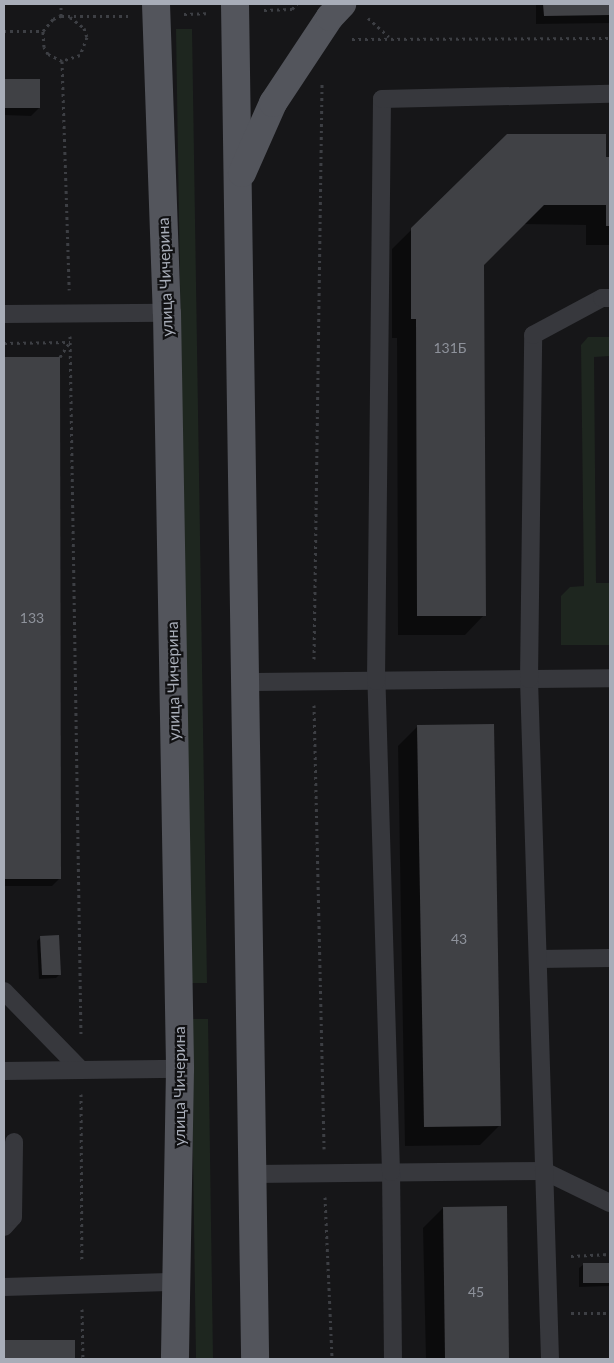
<!DOCTYPE html>
<html>
<head>
<meta charset="utf-8">
<style>
  body { margin:0 }
  #map { position:relative; width:614px; height:1363px; overflow:hidden; background:#161618; font-family:Lato,sans-serif }
  div>[style] { position:absolute }
  [style*='--x'] { left:calc(var(--x)*1px); top:calc(var(--y)*1px); width:calc(var(--w)*1px); rotate:calc(var(--a)*1deg) }
  .green>* { inset:0; background:#1e261f }
  .shadow>* { inset:0; background:#0007 }
  .building>* { inset:0; background:#404145 }
  .path>* { height:3px; margin-top:-1.5px; transform-origin:0; background:repeating-linear-gradient(90deg,#3d3f44 0 2.5px,transparent 0 6.5px) }
  .lane>* { height:18px; margin:-9px; padding:0 9px; transform-origin:9px; border-radius:9px; background:#37383d }
  .primary>* { height:28px; margin:-14px; padding:0 14px; transform-origin:14px; border-radius:14px; background:#53555c }
  span { translate:-50% -50%; white-space:nowrap; text-align:center; line-height:1.15; -webkit-text-stroke:4.5px #111113; paint-order:stroke }
  .number-label { font-size:14px; color:#8e929b }
  .number-label span { -webkit-text-stroke-width:0 }
  .street-label { font-size:16px; color:#a8adb8 }
  .frame { position:absolute; inset:0; border:5px solid #a8adb8; pointer-events:none }
</style>
</head>
<body>
<div id="map">
  <div class="green">
    <div style="clip-path:polygon(176px 29px,192px 29px,207px 983px,191px 983px)"></div>
    <div style="clip-path:polygon(588px 337px,610px 337px,610px 356px,594px 357px,596px 583px,610px 583px,610px 645px,561px 645px,561px 596px,570px 587px,584px 586px,581px 345px)"></div>
    <div style="clip-path:polygon(191px 1019px,208px 1019px,213px 1359px,196px 1359px)"></div>
  </div>
  <div class="shadow">
    <div style="clip-path:polygon(536px 4px,610px 4px,610px 23px,536px 24px)"></div>
    <div style="clip-path:polygon(4px 80px,39px 80px,39px 108px,31px 116px,4px 115px)"></div>
    <div style="clip-path:polygon(507px 135px,610px 158px,610px 245px,586px 245px,586px 225px,523px 224px,483px 264px,484px 615px,465px 635px,398px 635px,397px 338px,392px 338px,392px 249px)"></div>
    <div style="clip-path:polygon(4px 358px,59px 358px,60px 878px,52px 886px,4px 886px)"></div>
    <div style="clip-path:polygon(418px 726px,500px 1125px,480px 1145px,405px 1146px,398px 746px)"></div>
    <div style="clip-path:polygon(41px 937px,60px 974px,56px 978px,39px 979px,37px 941px)"></div>
    <div style="clip-path:polygon(506px 1207px,508px 1359px,426px 1359px,423px 1228px,443px 1208px)"></div>
    <div style="clip-path:polygon(610px 1264px,610px 1286px,579px 1287px,579px 1268px,583px 1265px)"></div>
    <div style="clip-path:polygon(4px 1341px,73px 1341px,73px 1359px,4px 1359px)"></div>
  </div>
  <div class="building">
    <div style="clip-path:polygon(543px 4px,610px 4px,610px 15px,544px 16px)"></div>
    <div style="clip-path:polygon(4px 79px,40px 79px,40px 108px,4px 108px)"></div>
    <div style="clip-path:polygon(507px 134px,606px 134px,606px 157px,610px 157px,610px 226px,606px 226px,606px 205px,544px 205px,484px 265px,486px 616px,417px 616px,416px 319px,411px 319px,411px 228px)"></div>
    <div style="clip-path:polygon(4px 357px,60px 357px,61px 879px,4px 879px)"></div>
    <div style="clip-path:polygon(494px 724px,501px 1126px,424px 1127px,417px 725px)"></div>
    <div style="clip-path:polygon(59px 935px,61px 975px,42px 975px,40px 936px)"></div>
    <div style="clip-path:polygon(507px 1206px,509px 1359px,445px 1359px,443px 1207px)"></div>
    <div style="clip-path:polygon(583px 1263px,610px 1263px,610px 1283px,583px 1283px)"></div>
    <div style="clip-path:polygon(4px 1340px,75px 1340px,75px 1359px,4px 1359px)"></div>
  </div>
  <div class="path">
    <div style="--x:264;--y:10;--w:28;--a:-2"></div>
    <div style="--x:292;--y:9;--w:7;--a:-45"></div>
    <div style="--x:184;--y:14;--w:23;--a:-2"></div>
    <div style="--x:61;--y:16;--w:12;--a:-90"></div>
    <div style="--x:70;--y:17;--w:18;--a:38"></div>
    <div style="--x:84;--y:28;--w:9;--a:72"></div>
    <div style="--x:87;--y:37;--w:19;--a:111"></div>
    <div style="--x:80;--y:55;--w:19;--a:162"></div>
    <div style="--x:62;--y:61;--w:16;--a:-153"></div>
    <div style="--x:48;--y:54;--w:8;--a:-120"></div>
    <div style="--x:44;--y:47;--w:16;--a:-94"></div>
    <div style="--x:43;--y:31;--w:16;--a:-50"></div>
    <div style="--x:53;--y:19;--w:9;--a:-21"></div>
    <div style="--x:61;--y:16;--w:67;--a:0"></div>
    <div style="--x:368;--y:18;--w:28;--a:42"></div>
    <div style="--x:4;--y:31;--w:39;--a:0"></div>
    <div style="--x:352;--y:39;--w:258;--a:-0.2"></div>
    <div style="--x:62;--y:61;--w:229;--a:88.2"></div>
    <div style="--x:70;--y:336;--w:699;--a:89.1"></div>
    <div style="--x:4;--y:343;--w:66;--a:-0.9"></div>
    <div style="--x:60;--y:357;--w:17;--a:-57"></div>
    <div style="--x:314;--y:659;--w:576;--a:-89.2"></div>
    <div style="--x:314;--y:705;--w:444;--a:88.7"></div>
    <div style="--x:81;--y:1094;--w:168;--a:89.7"></div>
    <div style="--x:325;--y:1197;--w:162;--a:87.5"></div>
    <div style="--x:571;--y:1256;--w:39;--a:-3"></div>
    <div style="--x:82;--y:1309;--w:50;--a:88.9"></div>
    <div style="--x:571;--y:1313;--w:39;--a:0"></div>
  </div>
  <div class="lane">
    <div style="--x:4;--y:314;--w:163;--a:-0.4"></div>
    <div style="--x:246;--y:682;--w:364;--a:-0.6"></div>
    <div style="--x:538;--y:959;--w:72;--a:-0.8"></div>
    <div style="--x:4;--y:991;--w:110;--a:45.7"></div>
    <div style="--x:4;--y:1071;--w:176;--a:-0.7"></div>
    <div style="--x:251;--y:1174;--w:293;--a:-0.6"></div>
    <div style="--x:544;--y:1171;--w:73;--a:25.9"></div>
    <div style="--x:4;--y:1227;--w:13;--a:-48"></div>
    <div style="--x:13;--y:1217;--w:75;--a:-89.2"></div>
    <div style="--x:4;--y:1287;--w:173;--a:-1.7"></div>
    <div style="--x:393;--y:1359;--w:187;--a:-90.6"></div>
    <div style="--x:391;--y:1172;--w:491;--a:-91.7"></div>
    <div style="--x:376;--y:681;--w:582;--a:-89.41"></div>
    <div style="--x:382;--y:99;--w:228;--a:-1.3"></div>
    <div style="--x:550;--y:1359;--w:680;--a:-91.77"></div>
    <div style="--x:529;--y:679;--w:344;--a:-89.3"></div>
    <div style="--x:533;--y:335;--w:78;--a:-28.2"></div>
    <div style="--x:602;--y:298;--w:8;--a:0"></div>
  </div>
  <div class="primary">
    <div style="--x:156;--y:4;--w:309;--a:88"></div>
    <div style="--x:167;--y:313;--w:756;--a:89.01"></div>
    <div style="--x:180;--y:1069;--w:290;--a:91"></div>
    <div style="--x:235;--y:4;--w:1355;--a:89.15"></div>
    <div style="--x:242;--y:173;--w:77;--a:-66.1"></div>
    <div style="--x:273;--y:103;--w:103;--a:-56.5"></div>
    <div style="--x:330;--y:17;--w:18;--a:-47"></div>
  </div>
  <div class="number-label">
    <span style="left:450px;top:348px">131Б</span>
    <span style="left:32px;top:618px">133</span>
    <span style="left:459px;top:939px">43</span>
    <span style="left:476px;top:1292px">45</span>
  </div>
  <div class="street-label">
    <span style="left:165px;top:277px;rotate:-92deg">улица Чичерина</span>
    <span style="left:173px;top:681px;rotate:-91deg">улица Чичерина</span>
    <span style="left:179px;top:1086px;rotate:-90deg">улица Чичерина</span>
  </div>
  <div class="frame"></div>
</div>
</body>
</html>
